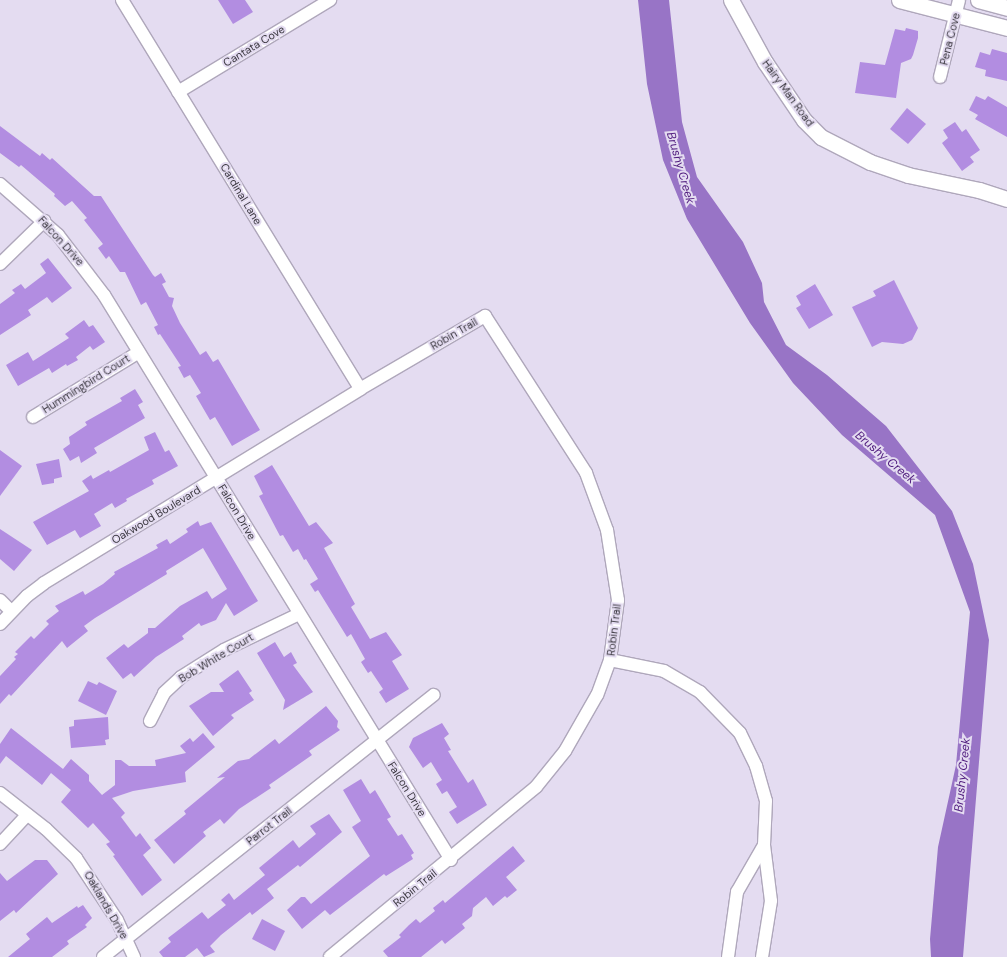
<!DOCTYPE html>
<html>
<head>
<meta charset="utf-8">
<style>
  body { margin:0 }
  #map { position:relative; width:1007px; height:957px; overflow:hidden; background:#e4dcf1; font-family:"DM Sans",sans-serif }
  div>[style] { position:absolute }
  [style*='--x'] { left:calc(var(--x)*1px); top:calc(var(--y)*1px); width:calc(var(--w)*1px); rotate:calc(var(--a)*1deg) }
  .water>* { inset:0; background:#9874c6 }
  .building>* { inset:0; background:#b28de1 }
  .roads { filter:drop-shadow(1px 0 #afa7bb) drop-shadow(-1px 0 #afa7bb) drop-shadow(0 1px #afa7bb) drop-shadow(0 -1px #afa7bb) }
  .minor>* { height:12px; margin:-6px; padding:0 6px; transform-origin:6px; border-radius:6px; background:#fff }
  .tertiary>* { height:15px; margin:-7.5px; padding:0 7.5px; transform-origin:7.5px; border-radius:7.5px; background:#fff }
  span { translate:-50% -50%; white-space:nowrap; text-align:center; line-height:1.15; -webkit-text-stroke:4px #e4dcf1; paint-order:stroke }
  .street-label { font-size:11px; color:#3a373f }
  .water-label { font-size:12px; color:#4f1b7d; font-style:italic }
</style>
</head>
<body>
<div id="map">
  <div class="water">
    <div style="clip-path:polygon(638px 0,669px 0,682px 122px,697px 177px,743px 242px,762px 283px,764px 302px,786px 345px,827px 375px,886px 426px,952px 511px,973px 564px,989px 640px,963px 957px,931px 957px,930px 939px,938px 847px,956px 765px,970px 612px,935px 515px,842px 435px,793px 383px,750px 323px,687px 219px,663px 160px,647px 84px)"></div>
  </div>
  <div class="building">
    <div style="clip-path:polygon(218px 0,245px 0,253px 12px,233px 24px)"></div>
    <div style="clip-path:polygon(906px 28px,918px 31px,918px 38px,913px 55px,911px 59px,901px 63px,896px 98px,855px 93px,860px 62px,885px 65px,895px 29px,905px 31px)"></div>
    <div style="clip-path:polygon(992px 49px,1007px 53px,1007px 81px,985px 76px,986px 70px,975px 67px,980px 52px,990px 55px)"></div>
    <div style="clip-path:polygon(976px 96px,985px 100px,988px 96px,1007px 107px,1007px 137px,975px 119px,978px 115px,969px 110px)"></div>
    <div style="clip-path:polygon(907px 108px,926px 124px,908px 144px,890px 129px)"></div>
    <div style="clip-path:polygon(955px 122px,962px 132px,966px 129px,980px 150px,970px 157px,974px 162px,962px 171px,942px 143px,948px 138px,943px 130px)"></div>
    <div style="clip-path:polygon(0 126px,40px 156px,42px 153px,50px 160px,52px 158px,94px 196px,101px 196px,153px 275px,155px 277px,161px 273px,166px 282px,162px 284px,169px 297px,174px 298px,172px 306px,180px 323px,200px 355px,206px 351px,213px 362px,218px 359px,260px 430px,232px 446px,215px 417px,210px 420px,196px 396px,201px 393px,190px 375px,184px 378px,178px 367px,181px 366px,160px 334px,158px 335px,154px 327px,158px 325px,146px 302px,141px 305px,125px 272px,120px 272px,109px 256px,106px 259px,98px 248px,103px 244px,84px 220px,87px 218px,72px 201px,65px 206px,54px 196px,55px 194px,21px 165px,19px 167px,0 153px)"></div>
    <div style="clip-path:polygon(48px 258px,72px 288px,52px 303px,47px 297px,28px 310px,31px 315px,0 335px,0 304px,15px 293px,12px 290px,21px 284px,25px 289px,46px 273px,40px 264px)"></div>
    <div style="clip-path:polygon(894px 280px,918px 328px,912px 340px,903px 344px,882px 342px,872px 347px,852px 307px,876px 296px,873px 291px)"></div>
    <div style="clip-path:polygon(815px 284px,833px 315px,809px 329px,796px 308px,801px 305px,796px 296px)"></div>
    <div style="clip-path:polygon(84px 320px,89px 327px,93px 325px,105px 342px,93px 350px,90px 346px,76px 357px,78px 360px,67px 366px,66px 364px,52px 373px,49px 368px,18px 386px,6px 365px,28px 352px,33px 361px,69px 338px,65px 334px)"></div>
    <div style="clip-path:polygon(135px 389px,143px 402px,138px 405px,145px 418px,94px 448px,97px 453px,81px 463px,79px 456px,70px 461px,63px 449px,70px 444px,69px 437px,87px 425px,85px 422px,122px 401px,120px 398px)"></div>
    <div style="clip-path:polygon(155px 432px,165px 452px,169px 450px,178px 466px,152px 480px,154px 484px,126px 499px,127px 501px,115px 508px,112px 503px,94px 514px,101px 526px,80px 538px,75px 530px,47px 545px,33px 522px,89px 491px,82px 481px,91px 475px,93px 479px,109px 470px,110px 472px,149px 450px,144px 437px)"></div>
    <div style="clip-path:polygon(0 450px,22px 466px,0 496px)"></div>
    <div style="clip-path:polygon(59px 459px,62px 477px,54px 479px,54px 483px,42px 485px,36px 464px)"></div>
    <div style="clip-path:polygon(272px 465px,309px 526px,316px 522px,333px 543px,324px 548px,355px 604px,351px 607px,370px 639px,386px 632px,402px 655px,392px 661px,409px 689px,386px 703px,379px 692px,383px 689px,371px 671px,368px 673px,361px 662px,365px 659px,351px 634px,347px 637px,318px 590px,315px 592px,310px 584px,318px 579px,306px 559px,304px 560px,298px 549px,293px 552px,283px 535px,280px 536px,259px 496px,263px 494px,254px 476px)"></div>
    <div style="clip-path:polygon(198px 521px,200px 526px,211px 522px,258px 601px,234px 616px,226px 603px,216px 620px,201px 626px,199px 623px,182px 636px,184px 639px,156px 657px,134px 677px,131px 673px,123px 679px,106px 658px,124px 644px,128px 648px,148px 633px,148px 628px,155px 628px,180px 606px,207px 591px,212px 599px,227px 589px,203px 548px,166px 571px,167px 574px,95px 618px,84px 626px,88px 631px,67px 648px,62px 641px,11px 696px,9px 694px,0 704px,0 676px,16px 659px,14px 657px,18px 654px,15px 652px,31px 636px,34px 639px,49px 624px,46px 621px,59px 611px,55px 606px,83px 591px,85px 595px,103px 584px,115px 574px,114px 572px,158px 548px,156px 545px,167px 539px,170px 544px,188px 532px,186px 529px)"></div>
    <div style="clip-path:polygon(0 529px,32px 550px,14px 571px,0 559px)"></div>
    <div style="clip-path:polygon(275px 642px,284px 657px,291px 652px,297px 663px,293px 665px,313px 692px,283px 710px,285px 700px,257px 653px)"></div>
    <div style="clip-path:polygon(238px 670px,252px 691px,249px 693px,254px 700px,231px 715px,234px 718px,213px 736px,189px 706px,211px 692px,224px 692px,219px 684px)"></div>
    <div style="clip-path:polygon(88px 681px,97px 685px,99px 682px,117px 691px,106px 715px,78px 701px)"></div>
    <div style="clip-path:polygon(326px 706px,338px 721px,337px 727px,340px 730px,309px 751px,312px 755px,269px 785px,271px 788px,239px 809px,224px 824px,220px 819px,203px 832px,206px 836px,174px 864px,154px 840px,186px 814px,184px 811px,225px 777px,217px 778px,238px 761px,249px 759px,275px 739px,279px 744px)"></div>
    <div style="clip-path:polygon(108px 717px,109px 739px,105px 740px,106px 745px,71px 748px,69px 727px,74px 726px,74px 720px)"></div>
    <div style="clip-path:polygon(442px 723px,449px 734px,444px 738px,451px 750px,448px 751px,468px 783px,473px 779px,487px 805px,457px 824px,449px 812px,457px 807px,447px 791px,442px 794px,436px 784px,442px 780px,431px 762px,423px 768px,409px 747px,413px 738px)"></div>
    <div style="clip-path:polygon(11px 728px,63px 769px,71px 759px,89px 775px,89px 781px,102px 795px,115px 785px,115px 760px,121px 760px,129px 766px,156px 766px,155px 760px,186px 753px,180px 746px,190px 738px,193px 742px,203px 733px,215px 747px,185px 772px,186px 782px,133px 791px,112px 798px,125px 813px,121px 817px,136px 837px,140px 833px,151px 848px,143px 855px,162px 880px,142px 896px,113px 856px,115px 855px,106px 844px,110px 842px,93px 823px,88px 828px,61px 802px,71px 790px,51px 773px,42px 785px,6px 756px,0 764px,0 744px)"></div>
    <div style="clip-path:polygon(361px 779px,370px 794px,375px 790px,391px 817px,387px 819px,398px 836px,402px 834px,414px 853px,411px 855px,413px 859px,386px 876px,384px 874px,330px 915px,325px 910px,302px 929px,287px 910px,301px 897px,305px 897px,311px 904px,370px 856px,352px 827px,361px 821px,343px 790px)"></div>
    <div style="clip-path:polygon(329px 814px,342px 832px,300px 867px,298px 865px,267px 889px,274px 898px,252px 915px,250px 912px,221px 935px,210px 946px,215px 952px,204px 957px,197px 948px,185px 957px,163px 957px,159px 952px,171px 942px,168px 938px,202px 912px,208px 919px,226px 905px,221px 900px,229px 893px,234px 900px,265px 875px,259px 868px,293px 840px,299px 848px,316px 834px,310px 826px)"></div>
    <div style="clip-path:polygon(513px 846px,525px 861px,506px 877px,517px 890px,507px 898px,505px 896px,493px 906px,486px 897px,473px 908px,472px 916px,462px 924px,465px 928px,445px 944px,442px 940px,421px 957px,388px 957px,383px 951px,401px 937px,399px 935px,409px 925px,416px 919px,420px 923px,435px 911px,433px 908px,443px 900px,445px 903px)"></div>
    <div style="clip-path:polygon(35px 860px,47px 860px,58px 874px,16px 913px,14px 910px,0 921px,0 873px,7px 881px)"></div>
    <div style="clip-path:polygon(83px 905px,92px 918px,85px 925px,87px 927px,67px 941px,69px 944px,52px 957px,8px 957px,30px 939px,26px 934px,47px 917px,52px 923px,77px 906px,78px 908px)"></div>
    <div style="clip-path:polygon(262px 919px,285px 931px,275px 951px,252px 939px)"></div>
  </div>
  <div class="roads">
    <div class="minor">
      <div style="--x:122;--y:0;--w:456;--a:58.5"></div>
      <div style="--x:940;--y:77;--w:79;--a:-76.1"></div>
      <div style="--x:178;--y:92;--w:178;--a:-31.2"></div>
      <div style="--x:0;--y:184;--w:77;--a:41.3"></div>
      <div style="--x:58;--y:235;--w:76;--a:52.5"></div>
      <div style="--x:104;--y:295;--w:663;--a:58.44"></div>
      <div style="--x:0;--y:264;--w:62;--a:-44.3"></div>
      <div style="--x:33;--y:417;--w:124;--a:-31.5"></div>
      <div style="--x:0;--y:600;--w:16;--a:45"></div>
      <div style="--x:0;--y:624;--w:39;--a:-46"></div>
      <div style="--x:27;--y:596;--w:21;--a:-37"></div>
      <div style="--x:44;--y:583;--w:371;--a:-31.5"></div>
      <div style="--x:360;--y:389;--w:145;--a:-30.3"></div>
      <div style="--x:485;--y:316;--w:187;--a:57.2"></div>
      <div style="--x:586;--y:473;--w:61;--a:69.8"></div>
      <div style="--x:607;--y:530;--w:71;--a:81.1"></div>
      <div style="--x:618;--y:600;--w:61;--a:97.6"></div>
      <div style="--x:610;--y:660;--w:37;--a:110"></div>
      <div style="--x:597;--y:695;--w:64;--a:119.7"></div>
      <div style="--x:565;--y:751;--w:46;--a:128.9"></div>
      <div style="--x:536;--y:787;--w:267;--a:140.5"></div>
      <div style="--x:610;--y:660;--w:55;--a:11.5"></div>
      <div style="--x:664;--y:671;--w:42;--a:30.3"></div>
      <div style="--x:700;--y:692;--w:57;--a:45.7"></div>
      <div style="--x:740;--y:733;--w:37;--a:64"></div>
      <div style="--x:756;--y:766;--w:36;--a:74"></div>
      <div style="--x:766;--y:801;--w:44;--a:92.6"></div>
      <div style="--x:764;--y:845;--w:56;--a:82.9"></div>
      <div style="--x:771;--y:901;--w:57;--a:99.1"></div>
      <div style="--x:150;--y:721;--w:31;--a:-63"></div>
      <div style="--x:164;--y:693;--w:23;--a:-43"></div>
      <div style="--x:181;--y:677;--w:51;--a:-32.1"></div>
      <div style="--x:224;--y:650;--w:83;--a:-25.6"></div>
      <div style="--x:0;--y:793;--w:58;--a:38"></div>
      <div style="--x:46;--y:829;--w:42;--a:44"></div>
      <div style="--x:76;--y:858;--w:74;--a:56.5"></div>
      <div style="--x:117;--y:920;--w:41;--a:65.3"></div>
      <div style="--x:0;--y:844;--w:40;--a:-47"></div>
      <div style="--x:103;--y:957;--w:422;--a:-38.4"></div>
      <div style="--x:728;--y:957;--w:66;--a:-82.1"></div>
      <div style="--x:737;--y:892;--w:54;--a:-60.1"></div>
    </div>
    <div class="tertiary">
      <div style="--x:731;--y:0;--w:71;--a:61.3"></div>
      <div style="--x:765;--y:62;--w:70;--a:56.1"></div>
      <div style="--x:804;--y:120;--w:24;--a:45"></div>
      <div style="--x:821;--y:137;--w:55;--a:27"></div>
      <div style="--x:870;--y:162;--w:40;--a:18.9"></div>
      <div style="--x:908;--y:175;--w:73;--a:11.9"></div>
      <div style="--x:979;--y:190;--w:29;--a:18"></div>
      <div style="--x:899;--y:0;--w:112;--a:14.5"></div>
      <div style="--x:978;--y:0;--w:30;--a:15"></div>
    </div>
  </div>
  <div class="street-label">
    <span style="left:950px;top:39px;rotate:-76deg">Pena Cove</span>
    <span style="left:254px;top:46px;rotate:-31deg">Cantata Cove</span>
    <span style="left:788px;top:93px;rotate:54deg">Hairy Man Road</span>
    <span style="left:241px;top:194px;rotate:59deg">Cardinal Lane</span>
    <span style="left:61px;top:241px;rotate:48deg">Falcon Drive</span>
    <span style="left:454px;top:334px;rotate:-30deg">Robin Trail</span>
    <span style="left:86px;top:384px;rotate:-32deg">Hummingbird Court</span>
    <span style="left:237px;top:512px;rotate:59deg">Falcon Drive</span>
    <span style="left:156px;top:515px;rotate:-31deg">Oakwood Boulevard</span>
    <span style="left:614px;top:630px;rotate:-83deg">Robin Trail</span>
    <span style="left:216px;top:658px;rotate:-31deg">Bob White Court</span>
    <span style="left:407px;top:789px;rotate:58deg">Falcon Drive</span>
    <span style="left:269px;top:826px;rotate:-38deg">Parrot Trail</span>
    <span style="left:415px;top:888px;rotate:-39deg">Robin Trail</span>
    <span style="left:106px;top:905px;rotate:60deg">Oaklands Drive</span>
  </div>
  <div class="water-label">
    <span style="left:680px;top:168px;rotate:74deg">Brushy Creek</span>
    <span style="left:885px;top:458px;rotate:40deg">Brushy Creek</span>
    <span style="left:963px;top:775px;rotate:-84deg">Brushy Creek</span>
  </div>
</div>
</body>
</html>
